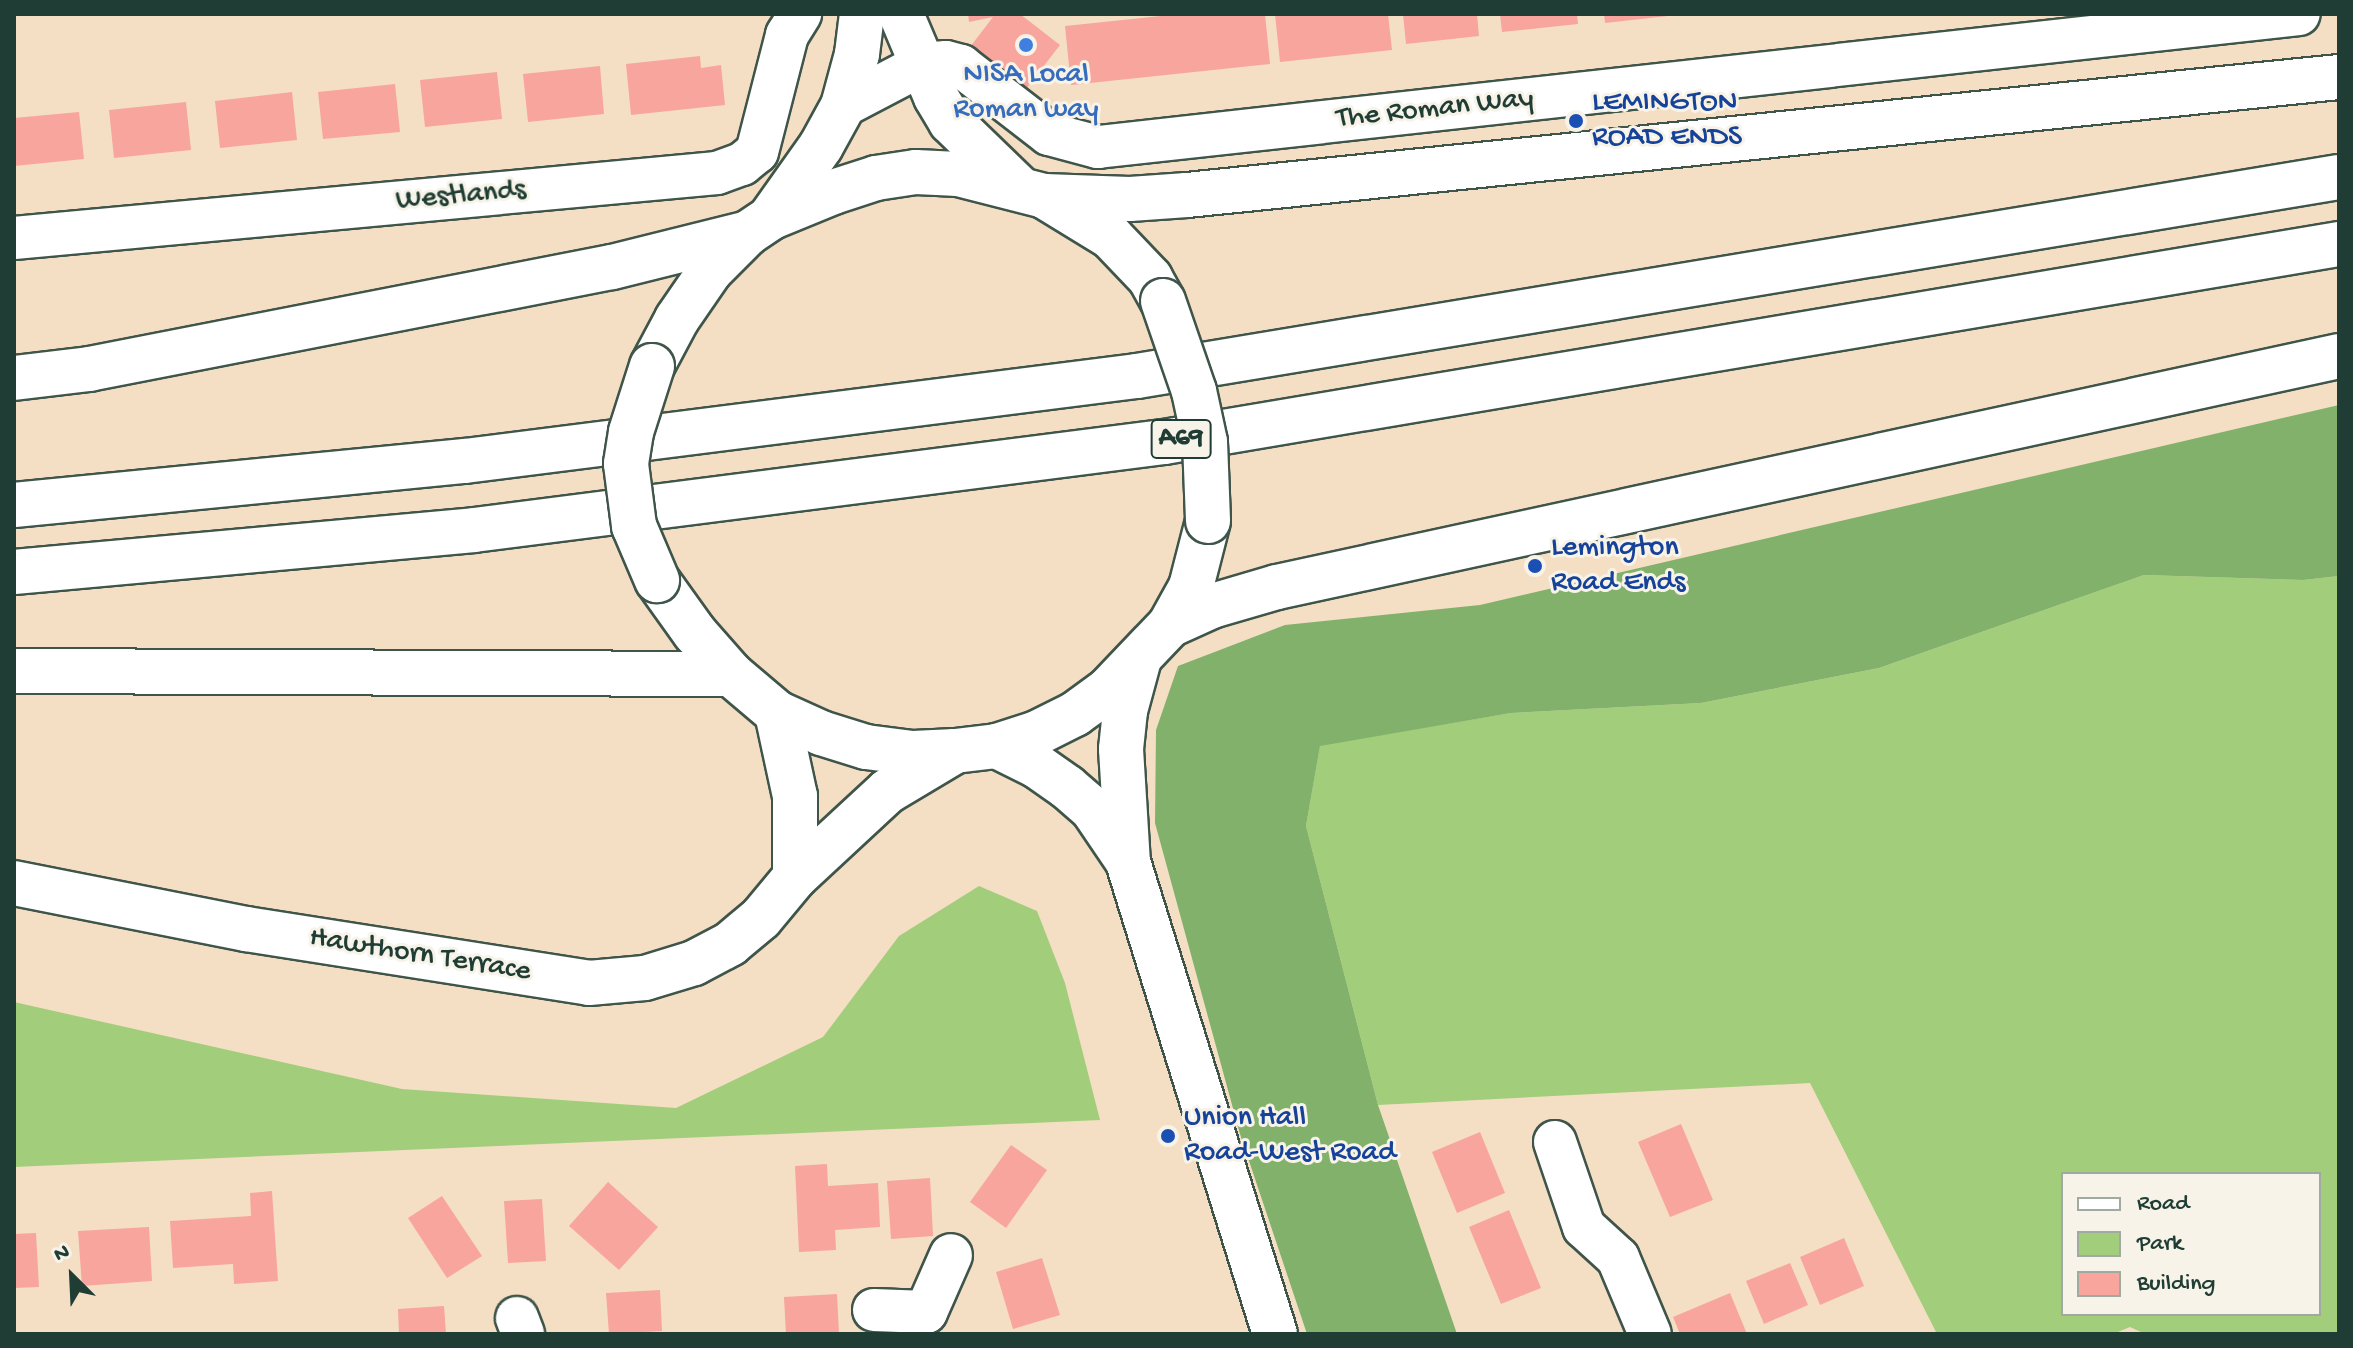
<!DOCTYPE html>
<html>
<head>
<meta charset="utf-8">
<style>
  body { margin:0 }
  #map { position:relative; width:2353px; height:1348px; overflow:hidden; background:#f4dfc4; font-family:"Gochi Hand",sans-serif }
  div>[style] { position:absolute }
  [style*='--x'] { left:calc(var(--x)*1px); top:calc(var(--y)*1px); width:calc(var(--w)*1px); rotate:calc(var(--a)*1deg) }
  .green>* { inset:0; background:#a2ce7b }
  .forest>* { inset:0; background:#81b16b }
  .building>* { inset:0; background:#f8a59e }
  .roads { filter:drop-shadow(2px 0 #3f554a) drop-shadow(-2px 0 #3f554a) drop-shadow(0 2px #3f554a) drop-shadow(0 -2px #3f554a) }
  .street>* { height:42px; margin:-21px; padding:0 21px; transform-origin:21px; border-radius:21px; background:#fff }
  .secondary>* { height:44px; margin:-22px; padding:0 22px; transform-origin:22px; border-radius:22px; background:#fff }
  .highway>* { height:44px; margin:-22px; padding:0 22px; transform-origin:22px; border-radius:22px; background:#fff }
  .bridges { filter:drop-shadow(2px 0 #3f554a) drop-shadow(-2px 0 #3f554a) drop-shadow(0 2px #3f554a) drop-shadow(0 -2px #3f554a) }
  .secondary-bridge>* { height:44px; margin:-22px; padding:0 22px; transform-origin:22px; border-radius:22px; background:#fff }
  .dots>* { width:22px; height:22px; translate:-50% -50%; box-sizing:border-box; border:4px solid #f7f3e8; border-radius:50% }
  span { translate:-50% -50%; white-space:nowrap; text-align:center; line-height:1.15; -webkit-text-stroke:6px #f7f3e8; paint-order:stroke }
  .shield-label span { padding:2px 6px; background:#f7f3e8; border:2px solid; border-radius:6px; -webkit-text-stroke-width:0 }
  .shield-label { font-size:28px; color:#1f3d34; font-weight:700 }
  .shop-label { font-size:30px; color:#366cbe }
  .transit-label { font-size:30px; color:#164399 }
  .left { translate:0 -50%; text-align:left }
  .street-label { font-size:30px; color:#1f3d34 }
  .frame { position:absolute; inset:0; border:16px solid #1f3d34; pointer-events:none }
  .legend { position:absolute; left:2061px; top:1172px; width:260px; height:144px; box-sizing:border-box; background:#f7f3e8; border:2px solid #a1aaa0; margin:0; padding:10px 14px; list-style:none; font-size:24px; color:#1f3d34 }
  .legend li { display:flex; align-items:center; gap:16px; height:40px }
  .legend b { width:40px; border:2px solid #a1aaa0 }
  .north { position:absolute; left:32px; top:1236px; width:80px; height:80px; -webkit-text-stroke:6px #f7f3e8; paint-order:stroke; rotate:336deg; font-size:22px; font-weight:700; line-height:32px; text-align:center; color:#1f3d34 }
  .north::after { content:''; display:block; margin:auto; width:28px; height:36px; background:#1f3d34; clip-path:polygon(50% 0,100% 100%,50% 72%,0 100%) }
</style>
</head>
<body>
<div id="map">
  <div class="green">
    <div style="clip-path:polygon(evenodd,2144px 575px,2303px 580px,2339px 576px,2339px 1334px,2145px 1334px,2130px 1327px,2113px 1334px,1937px 1334px,1810px 1083px,1378px 1105px,1306px 826px,1320px 745px,1511px 713px,1701px 703px,1879px 668px,2144px 575px,2063px 1174px,2319px 1174px,2319px 1314px,2063px 1314px,2063px 1174px)"></div>
    <div style="clip-path:polygon(979px 886px,1037px 911px,1065px 983px,1100px 1120px,14px 1167px,14px 1002px,402px 1089px,676px 1108px,823px 1037px,899px 936px)"></div>
  </div>
  <div class="forest">
    <div style="clip-path:polygon(2339px 405px,2339px 576px,2303px 580px,2144px 575px,1879px 668px,1701px 703px,1511px 713px,1320px 746px,1306px 826px,1378px 1105px,1457px 1334px,1307px 1334px,1240px 1134px,1155px 823px,1156px 730px,1178px 666px,1285px 625px,1480px 605px)"></div>
  </div>
  <div class="building">
    <div style="clip-path:polygon(968px 14px,1020px 14px,1060px 45px,1026px 89px,970px 47px,993px 17px,969px 22px)"></div>
    <div style="clip-path:polygon(1180px 14px,1265px 14px,1270px 64px,1071px 85px,1065px 26px)"></div>
    <div style="clip-path:polygon(1275px 14px,1388px 14px,1392px 50px,1280px 62px)"></div>
    <div style="clip-path:polygon(1403px 14px,1477px 14px,1479px 36px,1406px 44px)"></div>
    <div style="clip-path:polygon(1500px 14px,1577px 14px,1578px 24px,1502px 32px)"></div>
    <div style="clip-path:polygon(1604px 14px,1668px 14px,1668px 16px,1605px 23px)"></div>
    <div style="clip-path:polygon(700px 56px,701px 68px,721px 65px,725px 105px,631px 115px,626px 64px)"></div>
    <div style="clip-path:polygon(600px 66px,604px 114px,528px 122px,523px 74px)"></div>
    <div style="clip-path:polygon(497px 72px,502px 119px,425px 127px,420px 80px)"></div>
    <div style="clip-path:polygon(395px 84px,400px 132px,323px 139px,318px 92px)"></div>
    <div style="clip-path:polygon(292px 92px,297px 140px,220px 148px,215px 101px)"></div>
    <div style="clip-path:polygon(186px 102px,191px 150px,114px 158px,109px 110px)"></div>
    <div style="clip-path:polygon(79px 112px,84px 159px,14px 166px,14px 118px)"></div>
    <div style="clip-path:polygon(1681px 1124px,1713px 1200px,1670px 1217px,1638px 1142px)"></div>
    <div style="clip-path:polygon(1480px 1132px,1505px 1193px,1457px 1213px,1432px 1152px)"></div>
    <div style="clip-path:polygon(1011px 1145px,1047px 1170px,1006px 1228px,970px 1202px)"></div>
    <div style="clip-path:polygon(827px 1164px,828px 1186px,878px 1183px,880px 1227px,835px 1230px,836px 1250px,799px 1252px,795px 1166px)"></div>
    <div style="clip-path:polygon(930px 1178px,933px 1236px,891px 1239px,887px 1181px)"></div>
    <div style="clip-path:polygon(608px 1182px,658px 1227px,619px 1270px,569px 1226px)"></div>
    <div style="clip-path:polygon(272px 1191px,278px 1281px,234px 1284px,233px 1264px,173px 1268px,170px 1221px,251px 1216px,250px 1193px)"></div>
    <div style="clip-path:polygon(442px 1196px,482px 1256px,447px 1278px,408px 1218px)"></div>
    <div style="clip-path:polygon(542px 1199px,546px 1261px,508px 1263px,504px 1201px)"></div>
    <div style="clip-path:polygon(1509px 1210px,1541px 1288px,1501px 1304px,1469px 1227px)"></div>
    <div style="clip-path:polygon(149px 1227px,152px 1281px,82px 1286px,78px 1231px)"></div>
    <div style="clip-path:polygon(36px 1233px,39px 1287px,14px 1288px,14px 1234px)"></div>
    <div style="clip-path:polygon(1844px 1238px,1864px 1286px,1820px 1305px,1800px 1257px)"></div>
    <div style="clip-path:polygon(1042px 1258px,1060px 1315px,1013px 1329px,996px 1272px)"></div>
    <div style="clip-path:polygon(1790px 1263px,1808px 1305px,1764px 1324px,1746px 1281px)"></div>
    <div style="clip-path:polygon(660px 1290px,662px 1331px,609px 1334px,606px 1293px)"></div>
    <div style="clip-path:polygon(1730px 1293px,1747px 1334px,1680px 1334px,1673px 1317px)"></div>
    <div style="clip-path:polygon(837px 1294px,839px 1334px,786px 1334px,784px 1297px)"></div>
    <div style="clip-path:polygon(444px 1306px,446px 1334px,399px 1334px,398px 1309px)"></div>
  </div>
  <div class="roads">
    <div class="street">
      <div style="--x:843;--y:106;--w:90;--a:-27.7"></div>
      <div style="--x:923;--y:64;--w:23;--a:-5"></div>
      <div style="--x:946;--y:62;--w:16;--a:15"></div>
      <div style="--x:961;--y:66;--w:111;--a:37.7"></div>
      <div style="--x:1049;--y:134;--w:51;--a:14.9"></div>
      <div style="--x:1098;--y:147;--w:1208;--a:-6.32"></div>
      <div style="--x:14;--y:238;--w:706;--a:-5.28"></div>
      <div style="--x:717;--y:173;--w:27;--a:-20"></div>
      <div style="--x:742;--y:164;--w:19;--a:-39"></div>
      <div style="--x:757;--y:152;--w:121;--a:-75.6"></div>
      <div style="--x:787;--y:35;--w:25;--a:-58"></div>
      <div style="--x:1555;--y:1142;--w:90;--a:71.2"></div>
      <div style="--x:1584;--y:1227;--w:46;--a:42.4"></div>
      <div style="--x:1618;--y:1258;--w:82;--a:67.2"></div>
      <div style="--x:874;--y:1310;--w:52;--a:2.2"></div>
      <div style="--x:926;--y:1312;--w:62;--a:-66.3"></div>
      <div style="--x:517;--y:1318;--w:17;--a:69"></div>
    </div>
    <div class="secondary">
      <div style="--x:901;--y:14;--w:90;--a:67.1"></div>
      <div style="--x:936;--y:97;--w:29;--a:59"></div>
      <div style="--x:951;--y:122;--w:91;--a:44.1"></div>
      <div style="--x:770;--y:218;--w:88;--a:-54.7"></div>
      <div style="--x:821;--y:146;--w:46;--a:-61.2"></div>
      <div style="--x:843;--y:106;--w:54;--a:-74.9"></div>
      <div style="--x:857;--y:54;--w:40;--a:-82.9"></div>
      <div style="--x:652;--y:366;--w:53;--a:-62"></div>
      <div style="--x:677;--y:319;--w:58;--a:-55.5"></div>
      <div style="--x:710;--y:271;--w:54;--a:-45"></div>
      <div style="--x:748;--y:233;--w:27;--a:-34"></div>
      <div style="--x:770;--y:218;--w:68;--a:-22.4"></div>
      <div style="--x:833;--y:192;--w:45;--a:-18"></div>
      <div style="--x:876;--y:178;--w:40;--a:-8.5"></div>
      <div style="--x:916;--y:172;--w:42;--a:2.7"></div>
      <div style="--x:958;--y:174;--w:89;--a:14.3"></div>
      <div style="--x:1044;--y:196;--w:79;--a:31.5"></div>
      <div style="--x:1111;--y:237;--w:57;--a:46.4"></div>
      <div style="--x:1150;--y:278;--w:26;--a:61"></div>
      <div style="--x:657;--y:580;--w:65;--a:54.4"></div>
      <div style="--x:695;--y:633;--w:55;--a:48.7"></div>
      <div style="--x:731;--y:674;--w:60;--a:40.3"></div>
      <div style="--x:777;--y:713;--w:48;--a:24.4"></div>
      <div style="--x:821;--y:733;--w:47;--a:17.3"></div>
      <div style="--x:866;--y:747;--w:47;--a:7.3"></div>
      <div style="--x:913;--y:753;--w:42;--a:-2.7"></div>
      <div style="--x:955;--y:751;--w:42;--a:-6.8"></div>
      <div style="--x:997;--y:746;--w:40;--a:-18"></div>
      <div style="--x:1035;--y:734;--w:45;--a:-26.6"></div>
      <div style="--x:1075;--y:714;--w:41;--a:-36"></div>
      <div style="--x:1108;--y:690;--w:90;--a:-46.4"></div>
      <div style="--x:1170;--y:625;--w:43;--a:-61.1"></div>
      <div style="--x:1191;--y:587;--w:68;--a:-75.6"></div>
      <div style="--x:1139;--y:659;--w:54;--a:105.1"></div>
      <div style="--x:1125;--y:711;--w:38;--a:96"></div>
      <div style="--x:1121;--y:749;--w:113;--a:86.5"></div>
      <div style="--x:1128;--y:862;--w:494;--a:72.7"></div>
      <div style="--x:777;--y:713;--w:85;--a:77.8"></div>
      <div style="--x:795;--y:796;--w:81;--a:90"></div>
      <div style="--x:997;--y:746;--w:45;--a:26.6"></div>
      <div style="--x:1037;--y:766;--w:37;--a:35"></div>
      <div style="--x:1067;--y:787;--w:35;--a:41"></div>
      <div style="--x:1093;--y:810;--w:60;--a:55.8"></div>
      <div style="--x:14;--y:883;--w:237;--a:11.2"></div>
      <div style="--x:246;--y:929;--w:347;--a:8.9"></div>
      <div style="--x:589;--y:983;--w:56;--a:-5.1"></div>
      <div style="--x:645;--y:978;--w:51;--a:-17"></div>
      <div style="--x:694;--y:963;--w:41;--a:-27.8"></div>
      <div style="--x:730;--y:944;--w:40;--a:-40"></div>
      <div style="--x:761;--y:918;--w:53;--a:-50.3"></div>
      <div style="--x:795;--y:877;--w:127;--a:-42.8"></div>
      <div style="--x:888;--y:791;--w:78;--a:-30.8"></div>
    </div>
    <div class="highway">
      <div style="--x:1044;--y:196;--w:86;--a:2"></div>
      <div style="--x:1130;--y:199;--w:57;--a:-4"></div>
      <div style="--x:1187;--y:195;--w:1158;--a:-5.85"></div>
      <div style="--x:14;--y:378;--w:76;--a:-6.8"></div>
      <div style="--x:89;--y:369;--w:533;--a:-11.04"></div>
      <div style="--x:612;--y:267;--w:140;--a:-14"></div>
      <div style="--x:14;--y:505;--w:453;--a:-5.6"></div>
      <div style="--x:465;--y:461;--w:677;--a:-7.21"></div>
      <div style="--x:1137;--y:376;--w:1218;--a:-9.4"></div>
      <div style="--x:14;--y:572;--w:462;--a:-5.2"></div>
      <div style="--x:474;--y:530;--w:696;--a:-7.27"></div>
      <div style="--x:1164;--y:442;--w:1192;--a:-9.57"></div>
      <div style="--x:1170;--y:625;--w:46;--a:-24.3"></div>
      <div style="--x:1212;--y:606;--w:68;--a:-16.3"></div>
      <div style="--x:1277;--y:587;--w:1087;--a:-12.27"></div>
      <div style="--x:14;--y:671;--w:717;--a:0.24"></div>
    </div>
  </div>
  <div class="bridges">
    <div class="secondary-bridge">
      <div style="--x:1163;--y:301;--w:95;--a:71"></div>
      <div style="--x:1194;--y:391;--w:52;--a:77.8"></div>
      <div style="--x:1205;--y:442;--w:79;--a:87.8"></div>
      <div style="--x:652;--y:366;--w:69;--a:107.7"></div>
      <div style="--x:631;--y:432;--w:32;--a:99"></div>
      <div style="--x:626;--y:464;--w:63;--a:82.6"></div>
      <div style="--x:634;--y:526;--w:59;--a:66.9"></div>
    </div>
  </div>
  <div class="dots">
    <div style="left:1026px;top:45px;background:#3f7fe0"></div>
    <div style="left:1576px;top:121px;background:#1a4fb4"></div>
    <div style="left:1535px;top:566px;background:#1a4fb4"></div>
    <div style="left:1168px;top:1136px;background:#1a4fb4"></div>
  </div>
  <div class="shield-label">
    <span style="left:1181px;top:439px">A69</span>
  </div>
  <div class="shop-label">
    <span style="left:1026px;top:93px">NISA Local<br>Roman way</span>
  </div>
  <div class="transit-label">
    <span class="left" style="left:1592px;top:121px">LEMINGTON<br>ROAD ENDS</span>
    <span class="left" style="left:1551px;top:566px">Lemington<br>Road Ends</span>
    <span class="left" style="left:1184px;top:1136px">Union Hall<br>Road-West Road</span>
  </div>
  <div class="street-label">
    <span style="left:1435px;top:110px;rotate:-6deg">The Roman Way</span>
    <span style="left:461px;top:197px;rotate:-5deg">Westlands</span>
    <span style="left:420px;top:956px;rotate:9deg">Hawthorn Terrace</span>
  </div>
  <div class="frame"></div>
  <ul class="legend">
  <li><b style="height:10px;background:#fff"></b>Road</li>
  <li><b style="height:22px;background:#a2ce7b"></b>Park</li>
  <li><b style="height:22px;background:#f8a59e"></b>Building</li>
  </ul>
  <div class="north">N</div>
</div>
</body>
</html>
